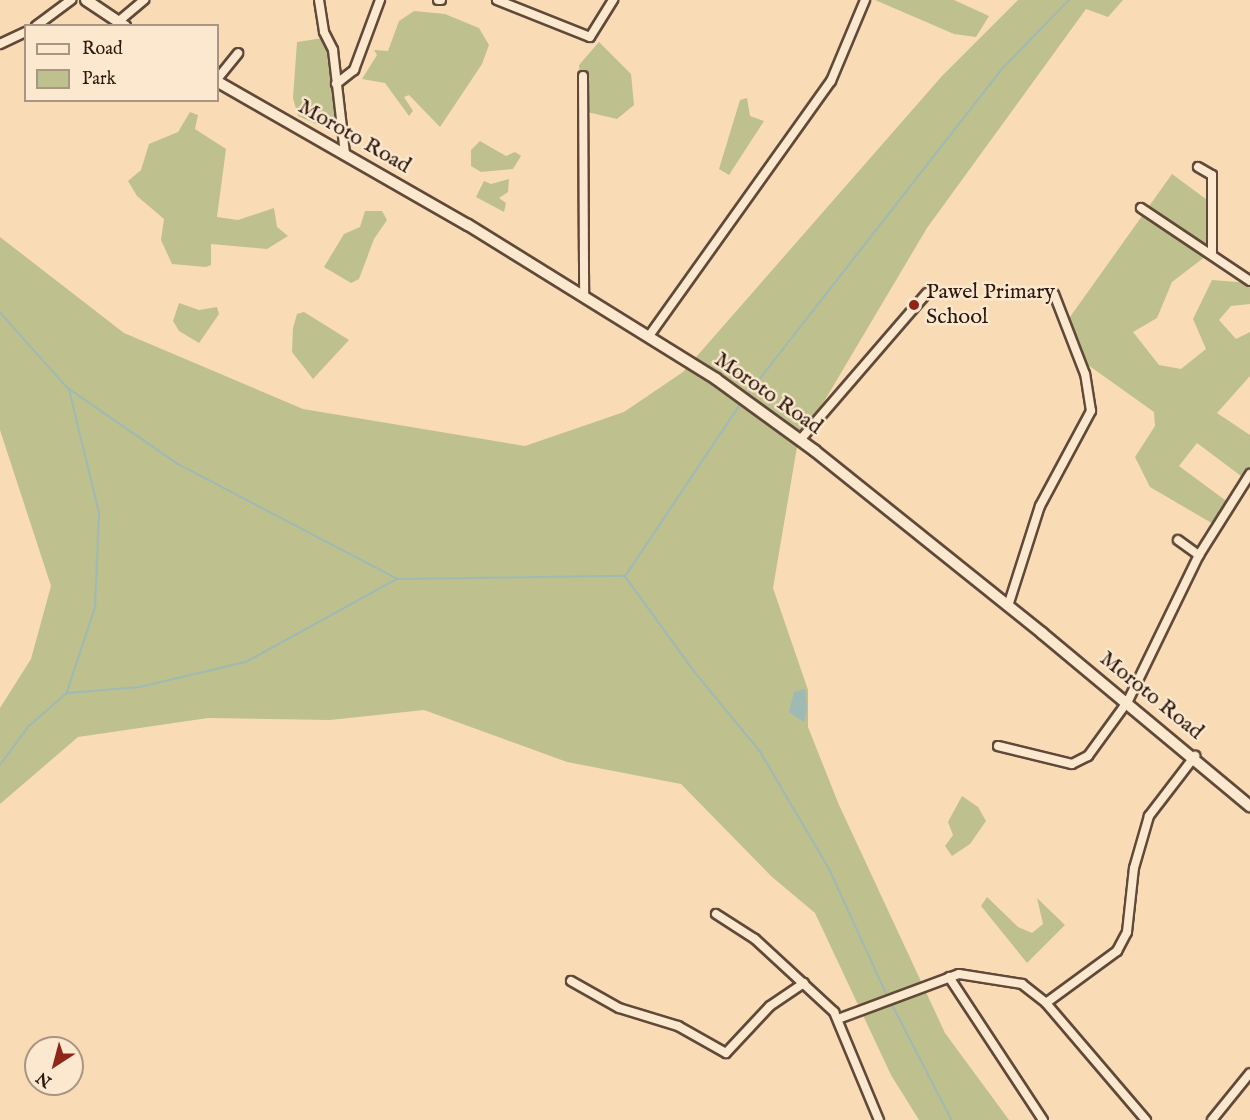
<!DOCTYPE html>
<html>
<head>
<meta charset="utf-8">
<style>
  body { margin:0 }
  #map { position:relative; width:1250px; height:1120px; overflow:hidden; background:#f9dcb5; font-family:"IM FELL English",serif }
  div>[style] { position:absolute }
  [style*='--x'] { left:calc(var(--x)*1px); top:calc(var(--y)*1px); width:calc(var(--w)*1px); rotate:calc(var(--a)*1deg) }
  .green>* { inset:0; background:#bec08d }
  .water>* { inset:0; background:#9fbab4 }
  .stream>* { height:1.5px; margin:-0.75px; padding:0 0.75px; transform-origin:0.75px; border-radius:0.75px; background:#9fbab4 }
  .roads { filter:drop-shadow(2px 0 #604939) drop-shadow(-2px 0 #604939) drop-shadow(0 2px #604939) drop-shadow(0 -2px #604939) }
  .street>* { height:8px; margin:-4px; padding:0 4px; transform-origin:4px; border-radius:4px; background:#fbe8cf }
  .secondary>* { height:10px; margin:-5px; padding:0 5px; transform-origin:5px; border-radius:5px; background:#fbe8cf }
  .dots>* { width:16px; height:16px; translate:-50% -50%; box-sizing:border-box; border:3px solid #fbe8cf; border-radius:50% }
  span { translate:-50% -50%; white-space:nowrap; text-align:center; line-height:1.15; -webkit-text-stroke:5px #fbe8cf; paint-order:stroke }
  .street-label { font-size:22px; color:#2d1810 }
  .poi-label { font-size:22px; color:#2d1810 }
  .left { translate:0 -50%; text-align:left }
  .legend { position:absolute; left:24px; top:24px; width:195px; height:78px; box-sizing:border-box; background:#fbe8cf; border:2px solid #a99583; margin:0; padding:8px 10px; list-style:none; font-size:18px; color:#2d1810 }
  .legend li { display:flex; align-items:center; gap:12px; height:30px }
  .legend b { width:30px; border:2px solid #a99583 }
  .north { position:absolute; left:24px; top:1036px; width:60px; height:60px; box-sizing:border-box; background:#fbe8cf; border:2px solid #a99583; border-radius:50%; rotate:216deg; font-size:16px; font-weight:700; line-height:24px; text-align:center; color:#2d1810 }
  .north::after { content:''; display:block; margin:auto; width:21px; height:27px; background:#8f2418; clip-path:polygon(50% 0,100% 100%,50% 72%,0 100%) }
</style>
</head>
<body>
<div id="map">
  <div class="green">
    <div style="clip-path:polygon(875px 0,954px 0,989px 16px,976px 37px,954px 34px)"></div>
    <div style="clip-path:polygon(1018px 0,1123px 0,1108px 17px,1086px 9px,927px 228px,797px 447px,773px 588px,808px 690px,808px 727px,839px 805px,945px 1033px,1009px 1120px,919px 1120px,891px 1075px,815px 913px,771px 876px,681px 784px,567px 762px,424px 710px,330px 720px,208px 718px,78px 737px,0 804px,0 708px,31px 659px,51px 586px,0 430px,0 237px,124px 333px,303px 409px,525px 446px,624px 412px,683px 372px,942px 76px)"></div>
    <div style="clip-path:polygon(414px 11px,445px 14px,479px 28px,489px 45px,482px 64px,440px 127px,409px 95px,404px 97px,413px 111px,409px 116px,385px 83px,362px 79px,377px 55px,374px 50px,388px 51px,399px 21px)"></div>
    <div style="clip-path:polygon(323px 38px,329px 51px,335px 116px,334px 126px,325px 128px,298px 116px,293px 98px,297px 42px)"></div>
    <div style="clip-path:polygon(599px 42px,631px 74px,634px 105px,617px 119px,583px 111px,579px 65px)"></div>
    <div style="clip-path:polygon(747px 98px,750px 116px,764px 121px,729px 175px,719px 169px,740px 100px)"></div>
    <div style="clip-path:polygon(190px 112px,198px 115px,195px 129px,226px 149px,217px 217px,238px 220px,274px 208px,277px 227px,288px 236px,267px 249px,211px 244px,211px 265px,206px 267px,172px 264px,161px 240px,164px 219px,137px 196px,128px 181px,141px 170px,149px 144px,178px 132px)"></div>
    <div style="clip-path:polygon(480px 141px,506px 156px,515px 152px,521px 156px,513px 169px,481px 172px,471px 166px,471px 150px)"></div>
    <div style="clip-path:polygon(1172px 174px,1210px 202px,1210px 253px,1172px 282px,1157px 318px,1133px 332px,1159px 365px,1181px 369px,1206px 349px,1193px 319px,1212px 280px,1250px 283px,1250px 304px,1231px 306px,1219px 320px,1236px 339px,1250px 332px,1250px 376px,1217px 413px,1250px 435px,1250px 471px,1245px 479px,1197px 443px,1179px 466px,1229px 503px,1215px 525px,1150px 487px,1135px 457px,1155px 426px,1154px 412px,1081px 360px,1065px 324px)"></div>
    <div style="clip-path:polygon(509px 179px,508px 192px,499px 198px,506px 203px,504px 212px,476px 197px,484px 181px,491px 184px)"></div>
    <div style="clip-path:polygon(365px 211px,382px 211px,387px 220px,374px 239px,359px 279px,351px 283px,324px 267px,344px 234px,360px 227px)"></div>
    <div style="clip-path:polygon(179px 303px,199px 310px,217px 307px,219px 314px,199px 343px,179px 331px,173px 321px)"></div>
    <div style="clip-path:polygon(304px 312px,349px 340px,313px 379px,292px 352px,293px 328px,297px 314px)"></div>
    <div style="clip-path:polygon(962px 796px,978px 807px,986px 821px,970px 844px,952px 856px,945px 846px,953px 835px,948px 822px)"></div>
    <div style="clip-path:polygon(987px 897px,1018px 927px,1032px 933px,1043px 924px,1037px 898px,1065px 925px,1027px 963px,981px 906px)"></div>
  </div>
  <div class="water">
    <div style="clip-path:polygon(805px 689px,807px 708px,804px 722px,789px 712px,794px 692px)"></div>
  </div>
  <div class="stream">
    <div style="--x:0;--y:312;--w:102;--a:48.2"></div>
    <div style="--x:68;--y:388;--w:134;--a:34.6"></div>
    <div style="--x:178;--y:464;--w:248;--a:27.6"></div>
    <div style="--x:398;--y:579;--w:227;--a:-0.8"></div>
    <div style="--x:748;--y:394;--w:414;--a:-52"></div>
    <div style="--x:1003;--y:68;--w:95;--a:-45.9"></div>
    <div style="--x:626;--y:575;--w:203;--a:-56.2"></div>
    <div style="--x:625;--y:576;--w:117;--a:54"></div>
    <div style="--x:694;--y:671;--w:104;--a:50.5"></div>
    <div style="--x:760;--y:751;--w:136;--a:59.5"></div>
    <div style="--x:829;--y:868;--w:142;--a:65.4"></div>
    <div style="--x:67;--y:692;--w:89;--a:-71.6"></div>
    <div style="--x:95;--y:608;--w:95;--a:-87.6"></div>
    <div style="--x:99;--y:513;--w:127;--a:-103.7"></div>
    <div style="--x:0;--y:765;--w:49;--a:-53.4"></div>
    <div style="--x:29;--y:726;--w:50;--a:-41"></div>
    <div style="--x:67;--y:693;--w:73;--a:-4.7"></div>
    <div style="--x:140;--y:687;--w:109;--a:-13.3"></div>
    <div style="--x:246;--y:662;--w:172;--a:-28.8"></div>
    <div style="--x:892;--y:1004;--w:131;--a:62.7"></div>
  </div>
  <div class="roads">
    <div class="street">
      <div style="--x:319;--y:0;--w:32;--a:81"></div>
      <div style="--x:324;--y:32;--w:20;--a:63"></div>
      <div style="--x:333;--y:50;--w:104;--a:83.4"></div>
      <div style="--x:438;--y:0;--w:3;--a:0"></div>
      <div style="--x:497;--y:0;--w:100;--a:21.7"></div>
      <div style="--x:590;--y:37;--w:44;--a:-58.1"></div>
      <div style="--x:119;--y:21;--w:33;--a:-40"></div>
      <div style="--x:36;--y:26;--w:44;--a:-36.6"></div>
      <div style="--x:0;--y:44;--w:29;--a:-25"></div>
      <div style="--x:583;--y:76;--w:220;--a:89.7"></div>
      <div style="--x:218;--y:78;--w:32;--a:-51"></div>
      <div style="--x:336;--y:84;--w:23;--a:-38"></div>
      <div style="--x:354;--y:70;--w:75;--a:-69.6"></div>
      <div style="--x:1198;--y:167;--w:16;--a:30"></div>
      <div style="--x:1212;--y:175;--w:77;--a:90"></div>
      <div style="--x:1141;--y:208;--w:131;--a:33.8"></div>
      <div style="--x:649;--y:336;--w:313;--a:-54.5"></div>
      <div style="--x:831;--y:81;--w:88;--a:-67.2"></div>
      <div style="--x:800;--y:440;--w:194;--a:-49.2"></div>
      <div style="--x:1178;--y:540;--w:26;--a:36"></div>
      <div style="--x:1008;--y:606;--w:105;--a:-72.3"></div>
      <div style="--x:1040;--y:506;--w:108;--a:-61.8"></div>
      <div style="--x:1091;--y:411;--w:37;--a:-99"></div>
      <div style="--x:1085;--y:374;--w:86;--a:-111.2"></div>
      <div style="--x:998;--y:746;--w:76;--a:13.7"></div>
      <div style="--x:1072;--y:764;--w:18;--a:-27"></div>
      <div style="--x:1088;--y:756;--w:68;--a:-54"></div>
      <div style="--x:1128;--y:701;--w:162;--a:-64.1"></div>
      <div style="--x:1199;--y:555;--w:96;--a:-57.8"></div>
      <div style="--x:716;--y:914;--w:46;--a:32.7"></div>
      <div style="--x:755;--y:939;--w:108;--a:42.7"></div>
      <div style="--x:834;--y:1012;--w:117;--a:67.4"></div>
      <div style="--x:949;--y:977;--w:171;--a:56.7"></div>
      <div style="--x:571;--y:981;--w:55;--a:29.4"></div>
      <div style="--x:619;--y:1008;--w:62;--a:17"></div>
      <div style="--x:678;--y:1026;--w:55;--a:29.4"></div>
      <div style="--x:726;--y:1053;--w:64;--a:-46.9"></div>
      <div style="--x:770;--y:1006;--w:41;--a:-34.1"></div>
      <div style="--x:1046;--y:1003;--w:154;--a:49.5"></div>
      <div style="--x:838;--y:1019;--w:129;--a:-20.4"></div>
      <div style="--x:959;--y:974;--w:64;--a:9"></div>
      <div style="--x:1022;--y:984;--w:31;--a:38"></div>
      <div style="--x:1046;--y:1003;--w:88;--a:-36.2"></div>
      <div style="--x:1117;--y:951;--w:21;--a:-62"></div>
      <div style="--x:1127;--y:932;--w:64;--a:-83.8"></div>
      <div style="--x:1134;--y:868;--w:54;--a:-73.9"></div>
      <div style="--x:1149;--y:816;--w:76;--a:-52.5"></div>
      <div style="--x:1212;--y:1120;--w:60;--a:-51"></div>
    </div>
    <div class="secondary">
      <div style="--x:86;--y:0;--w:47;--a:33.7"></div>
      <div style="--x:218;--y:82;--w:288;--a:29.8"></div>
      <div style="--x:468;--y:225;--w:292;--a:31.8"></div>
      <div style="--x:716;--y:379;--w:122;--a:36"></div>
      <div style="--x:815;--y:451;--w:291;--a:38.7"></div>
      <div style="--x:1042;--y:633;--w:271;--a:39.8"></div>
    </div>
  </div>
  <div class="dots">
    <div style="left:914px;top:305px;background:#8f2418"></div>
  </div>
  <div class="street-label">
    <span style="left:354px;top:137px;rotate:30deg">Moroto Road</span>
    <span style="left:768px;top:394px;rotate:35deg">Moroto Road</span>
    <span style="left:1151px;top:696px;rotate:39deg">Moroto Road</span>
  </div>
  <div class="poi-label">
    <span class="left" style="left:926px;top:305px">Pawel Primary<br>School</span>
  </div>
  <ul class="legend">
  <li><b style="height:8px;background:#fbe8cf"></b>Road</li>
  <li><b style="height:16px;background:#bec08d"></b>Park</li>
  </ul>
  <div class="north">N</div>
</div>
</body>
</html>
